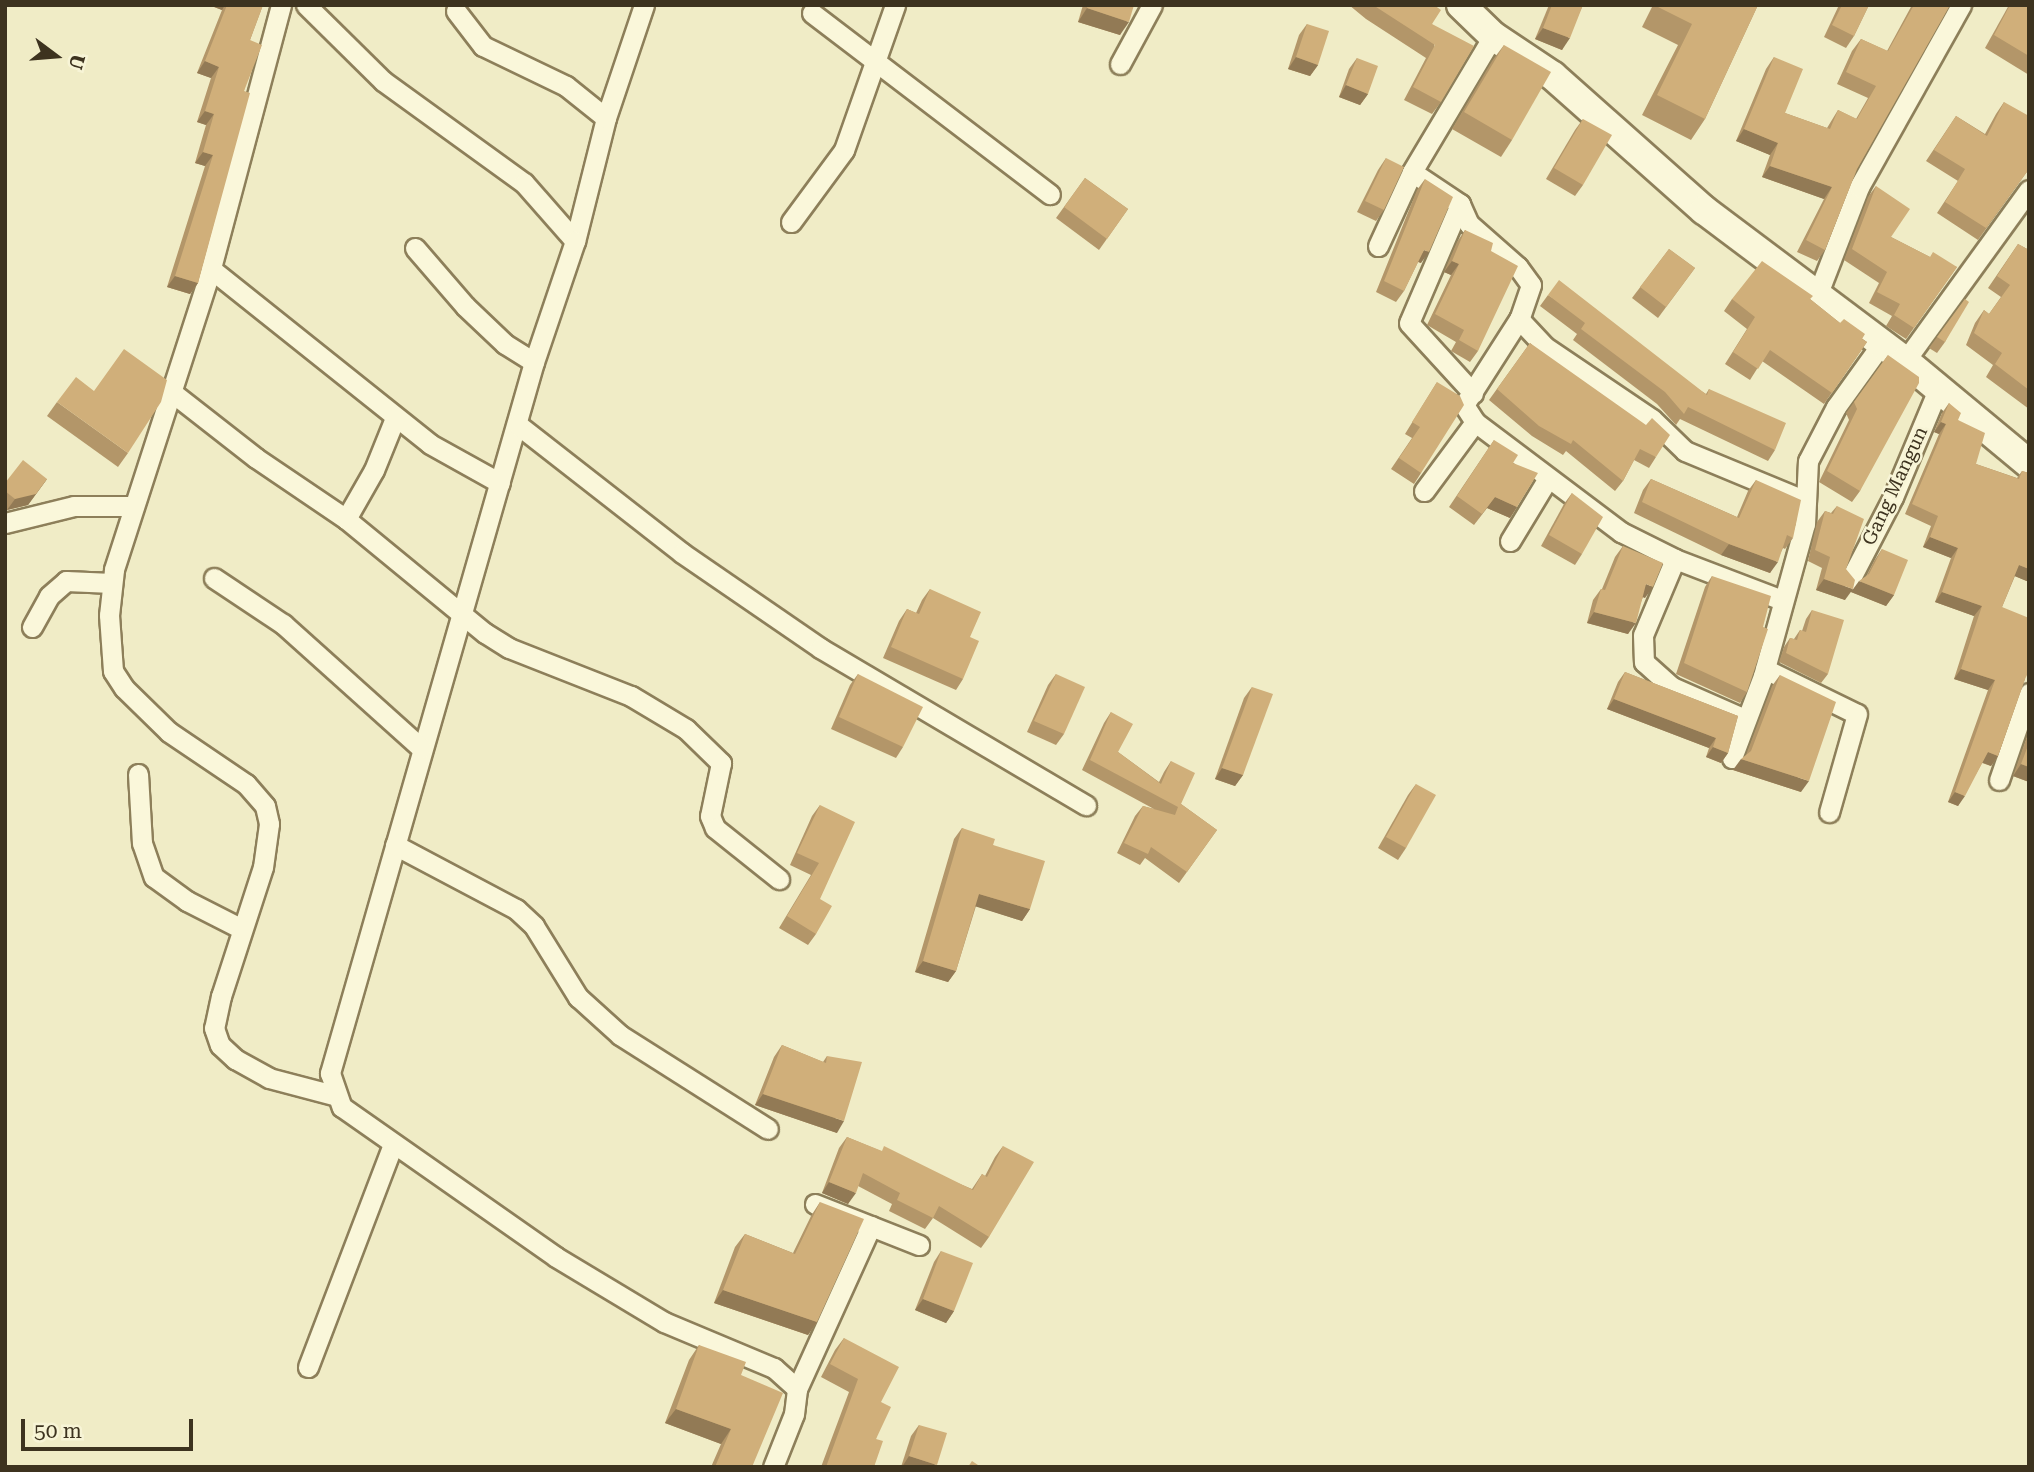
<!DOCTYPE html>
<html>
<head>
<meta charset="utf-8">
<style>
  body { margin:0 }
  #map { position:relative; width:2034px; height:1472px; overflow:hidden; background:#f0ecc6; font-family:"Roboto Serif",serif }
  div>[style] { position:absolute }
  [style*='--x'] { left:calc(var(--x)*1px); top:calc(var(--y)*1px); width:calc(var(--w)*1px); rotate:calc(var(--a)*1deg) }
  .roads { filter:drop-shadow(2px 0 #8d7f5a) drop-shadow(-2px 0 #8d7f5a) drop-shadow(0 2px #8d7f5a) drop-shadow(0 -2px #8d7f5a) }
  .street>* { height:19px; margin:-9.5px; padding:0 9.5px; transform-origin:9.5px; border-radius:9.5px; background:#faf7da }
  .secondary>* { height:28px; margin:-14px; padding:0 14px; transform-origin:14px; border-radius:14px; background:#faf7da }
  .wall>* { inset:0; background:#b39669 }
  .shaded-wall>* { inset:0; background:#927a55 }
  .building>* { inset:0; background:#d0af7a }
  span { translate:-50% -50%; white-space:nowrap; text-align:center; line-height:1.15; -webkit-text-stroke:5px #f7f4d6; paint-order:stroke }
  .street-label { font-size:19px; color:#3d331f }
  .frame { position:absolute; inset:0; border:7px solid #3d331f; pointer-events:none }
  .north { position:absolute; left:21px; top:21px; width:70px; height:70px; -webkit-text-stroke:5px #f7f4d6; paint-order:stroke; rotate:106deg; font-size:19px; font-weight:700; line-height:28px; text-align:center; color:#3d331f }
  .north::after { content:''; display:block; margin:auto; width:24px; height:32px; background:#3d331f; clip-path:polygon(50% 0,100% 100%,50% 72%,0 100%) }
  .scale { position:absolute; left:21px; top:1419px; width:172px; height:32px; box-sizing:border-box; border:4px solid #3d331f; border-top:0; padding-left:9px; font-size:21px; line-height:24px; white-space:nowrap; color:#3d331f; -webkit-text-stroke:5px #f7f4d6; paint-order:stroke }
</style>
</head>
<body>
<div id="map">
  <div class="roads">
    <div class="street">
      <div style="--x:281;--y:5;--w:273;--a:104.9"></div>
      <div style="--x:211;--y:269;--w:316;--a:107.9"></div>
      <div style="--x:114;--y:570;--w:45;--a:96.3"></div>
      <div style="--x:109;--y:615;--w:56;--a:85.9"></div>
      <div style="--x:113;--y:671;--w:20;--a:57"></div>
      <div style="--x:124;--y:688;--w:63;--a:44.4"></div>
      <div style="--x:169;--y:732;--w:93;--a:34"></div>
      <div style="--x:246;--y:784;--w:29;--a:49"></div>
      <div style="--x:265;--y:806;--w:18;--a:77"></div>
      <div style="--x:269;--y:824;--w:43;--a:97.9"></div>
      <div style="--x:263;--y:867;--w:136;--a:108"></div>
      <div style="--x:221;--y:996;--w:33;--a:102"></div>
      <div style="--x:214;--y:1028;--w:18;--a:71"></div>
      <div style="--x:220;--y:1045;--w:21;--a:43"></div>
      <div style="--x:235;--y:1059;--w:39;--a:29"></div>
      <div style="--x:269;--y:1078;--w:70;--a:14.8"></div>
      <div style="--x:306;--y:5;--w:108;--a:44.6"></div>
      <div style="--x:383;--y:81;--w:174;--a:35.9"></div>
      <div style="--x:524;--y:183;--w:77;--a:48.7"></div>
      <div style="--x:644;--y:5;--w:119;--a:108.6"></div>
      <div style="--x:606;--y:118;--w:127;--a:104.1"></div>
      <div style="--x:575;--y:241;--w:128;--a:108.7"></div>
      <div style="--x:534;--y:362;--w:740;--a:106.01"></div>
      <div style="--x:330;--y:1073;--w:36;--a:71"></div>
      <div style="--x:342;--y:1107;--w:261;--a:35"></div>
      <div style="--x:556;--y:1257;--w:126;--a:31"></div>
      <div style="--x:664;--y:1322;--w:119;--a:22.7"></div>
      <div style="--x:774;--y:1368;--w:31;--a:42"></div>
      <div style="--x:456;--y:11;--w:44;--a:52.4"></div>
      <div style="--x:483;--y:46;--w:92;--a:25.7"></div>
      <div style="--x:566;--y:86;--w:51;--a:38.7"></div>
      <div style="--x:812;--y:13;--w:299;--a:37.3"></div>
      <div style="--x:1493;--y:36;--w:158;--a:120.8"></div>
      <div style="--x:1412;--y:172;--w:58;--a:33.7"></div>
      <div style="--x:1460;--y:204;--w:22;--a:66"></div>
      <div style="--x:1469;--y:224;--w:65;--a:41.3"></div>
      <div style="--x:1518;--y:267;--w:22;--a:54"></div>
      <div style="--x:1531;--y:285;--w:36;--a:109"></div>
      <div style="--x:1519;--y:319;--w:37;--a:47"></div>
      <div style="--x:1544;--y:346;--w:130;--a:34.1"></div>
      <div style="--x:1652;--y:419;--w:46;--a:44.1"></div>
      <div style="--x:1685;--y:451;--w:131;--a:22.5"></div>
      <div style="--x:1120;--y:64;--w:67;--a:-61.5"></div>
      <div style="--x:1460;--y:204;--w:129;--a:113.2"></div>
      <div style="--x:1409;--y:323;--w:95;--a:47.6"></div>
      <div style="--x:791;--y:222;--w:89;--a:-53.6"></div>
      <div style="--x:844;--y:150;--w:154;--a:-70.6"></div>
      <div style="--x:1378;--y:246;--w:81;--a:-65.3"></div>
      <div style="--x:415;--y:248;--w:77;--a:49.2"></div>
      <div style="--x:465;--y:306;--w:55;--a:43.5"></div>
      <div style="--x:505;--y:344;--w:34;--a:32"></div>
      <div style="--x:211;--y:269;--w:280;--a:38.6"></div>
      <div style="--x:430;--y:444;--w:80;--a:29.1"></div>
      <div style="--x:1817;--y:296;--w:117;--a:-68.9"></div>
      <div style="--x:1859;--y:187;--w:209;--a:-60.7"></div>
      <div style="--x:1519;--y:319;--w:102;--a:122.6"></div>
      <div style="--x:1464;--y:405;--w:20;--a:57"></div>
      <div style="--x:1475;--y:422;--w:183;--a:37"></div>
      <div style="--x:1621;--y:532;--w:60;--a:26.6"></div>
      <div style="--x:1675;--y:559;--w:115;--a:21"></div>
      <div style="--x:1905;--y:361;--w:211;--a:-54.1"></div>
      <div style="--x:169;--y:390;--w:110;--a:38"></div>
      <div style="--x:256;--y:458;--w:109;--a:34.1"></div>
      <div style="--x:346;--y:519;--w:180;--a:39.4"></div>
      <div style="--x:485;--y:633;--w:28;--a:32"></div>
      <div style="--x:509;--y:648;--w:131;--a:21.5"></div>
      <div style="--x:631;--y:696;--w:64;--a:31"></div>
      <div style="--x:686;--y:729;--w:49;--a:44.2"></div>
      <div style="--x:721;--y:763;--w:54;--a:101.7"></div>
      <div style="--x:710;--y:816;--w:13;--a:67"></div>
      <div style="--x:715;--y:828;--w:82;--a:38.6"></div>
      <div style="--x:517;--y:424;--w:209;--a:38"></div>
      <div style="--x:682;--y:553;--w:168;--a:34.5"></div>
      <div style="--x:820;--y:648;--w:309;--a:30.6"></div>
      <div style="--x:1424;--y:491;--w:86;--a:-53.5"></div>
      <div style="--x:346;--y:519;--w:56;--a:-60.3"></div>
      <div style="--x:374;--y:470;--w:56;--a:-68"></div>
      <div style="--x:5;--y:523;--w:71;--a:-13.8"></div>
      <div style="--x:74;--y:506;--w:60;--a:0"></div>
      <div style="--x:1510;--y:541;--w:71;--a:-58.8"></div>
      <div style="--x:1675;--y:559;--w:82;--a:112.8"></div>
      <div style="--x:1643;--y:635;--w:27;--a:88"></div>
      <div style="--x:1644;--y:662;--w:38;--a:42"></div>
      <div style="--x:1672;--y:687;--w:80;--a:23.7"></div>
      <div style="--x:214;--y:578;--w:83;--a:33.7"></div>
      <div style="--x:283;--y:624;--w:186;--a:41.9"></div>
      <div style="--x:1850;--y:580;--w:93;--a:-62.6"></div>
      <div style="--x:1893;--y:497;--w:114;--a:-67.3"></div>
      <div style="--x:32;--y:627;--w:35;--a:-61"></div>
      <div style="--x:49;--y:596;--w:23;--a:-41"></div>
      <div style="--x:66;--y:581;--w:46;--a:2.5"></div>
      <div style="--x:1765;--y:669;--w:102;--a:26.1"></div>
      <div style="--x:1857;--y:714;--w:102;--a:105.9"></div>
      <div style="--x:1732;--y:758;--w:88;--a:-69.3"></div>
      <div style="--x:1763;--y:676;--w:158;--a:-74.6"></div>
      <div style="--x:1805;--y:524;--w:63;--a:-87.3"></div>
      <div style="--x:1808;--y:461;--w:61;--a:-62.6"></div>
      <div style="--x:1836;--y:407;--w:75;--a:-54.2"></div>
      <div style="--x:138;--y:774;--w:69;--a:86.7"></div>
      <div style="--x:142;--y:843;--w:36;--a:71"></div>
      <div style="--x:154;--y:877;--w:41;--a:36"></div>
      <div style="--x:187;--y:901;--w:59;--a:27"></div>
      <div style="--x:1999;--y:780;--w:92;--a:-71"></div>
      <div style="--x:395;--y:845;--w:137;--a:27.9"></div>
      <div style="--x:516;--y:909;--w:25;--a:43"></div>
      <div style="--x:534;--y:926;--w:84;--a:58.2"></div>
      <div style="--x:578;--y:997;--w:57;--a:42.1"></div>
      <div style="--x:620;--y:1035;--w:175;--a:32.4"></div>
      <div style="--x:815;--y:1204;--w:112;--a:21.5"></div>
      <div style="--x:308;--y:1367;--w:239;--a:-69.1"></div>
      <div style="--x:773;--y:1467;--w:57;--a:-68.4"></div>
      <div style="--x:794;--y:1414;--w:25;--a:-83"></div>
      <div style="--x:797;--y:1389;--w:179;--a:-65.6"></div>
    </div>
    <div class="secondary">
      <div style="--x:1461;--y:5;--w:45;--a:44.1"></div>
      <div style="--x:1493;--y:36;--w:72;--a:33.7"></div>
      <div style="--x:1553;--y:76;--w:202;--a:41.6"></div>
      <div style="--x:1704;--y:210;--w:251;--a:36.9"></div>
      <div style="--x:1905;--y:361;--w:161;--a:39.7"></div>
    </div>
  </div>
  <div class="wall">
    <div style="clip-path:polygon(209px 5px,263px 5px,250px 40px,244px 91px,198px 283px,190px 294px,167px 287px,205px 166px,195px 163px,206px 125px,197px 122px,211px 78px,197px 73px,222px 10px)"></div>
    <div style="clip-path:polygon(1083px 5px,1134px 5px,1120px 35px,1078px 22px)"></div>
    <div style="clip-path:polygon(1349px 5px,1434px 5px,1432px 24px,1441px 102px,1432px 114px,1404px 100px,1426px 58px,1366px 19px)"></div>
    <div style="clip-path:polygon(1549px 5px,1583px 5px,1562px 50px,1535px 39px)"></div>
    <div style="clip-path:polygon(1653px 5px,1758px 5px,1705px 119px,1691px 140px,1642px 115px,1678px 45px,1642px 27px)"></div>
    <div style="clip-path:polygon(1839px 5px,1869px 5px,1854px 36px,1846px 48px,1824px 37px)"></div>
    <div style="clip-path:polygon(1912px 5px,1950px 5px,1857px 169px,1825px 250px,1817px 261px,1797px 252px,1824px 199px,1762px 177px,1770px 155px,1736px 141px,1766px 69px,1774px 57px,1785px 113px,1827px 128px,1838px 110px,1856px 119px,1868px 98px,1837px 84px,1852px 51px,1861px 39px,1887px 51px)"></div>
    <div style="clip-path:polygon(2009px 5px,2029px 5px,2029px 75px,1985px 48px)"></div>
    <div style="clip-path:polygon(1307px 24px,1318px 65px,1310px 76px,1288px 69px,1299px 35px)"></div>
    <div style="clip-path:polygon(1504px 45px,1512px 140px,1501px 157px,1452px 129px,1492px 61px)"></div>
    <div style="clip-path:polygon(1357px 58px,1368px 94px,1360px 105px,1339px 97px,1349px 69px)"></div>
    <div style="clip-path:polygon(2004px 102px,2029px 169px,1978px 240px,1937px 213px,1958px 181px,1926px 161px,1956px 116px,1985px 134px,1996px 114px)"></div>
    <div style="clip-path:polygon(1583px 119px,1583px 185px,1575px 196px,1546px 179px,1575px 130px)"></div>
    <div style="clip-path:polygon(1386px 158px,1384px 210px,1376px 221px,1357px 212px,1378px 170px)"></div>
    <div style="clip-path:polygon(1085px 178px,1128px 209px,1099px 250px,1056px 218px)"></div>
    <div style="clip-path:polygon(1425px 179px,1421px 263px,1418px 262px,1404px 291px,1396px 302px,1376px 292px,1417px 190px)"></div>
    <div style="clip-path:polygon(1876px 186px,1891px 237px,1930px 257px,1957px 267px,1906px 339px,1886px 326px,1892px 316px,1869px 303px,1879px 283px,1844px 260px,1868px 197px)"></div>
    <div style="clip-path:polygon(1465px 230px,1491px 251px,1478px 351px,1470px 362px,1451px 351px,1456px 342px,1427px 325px,1451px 275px,1444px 272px,1457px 242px)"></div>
    <div style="clip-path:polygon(2018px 244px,2029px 250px,2029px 409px,1986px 377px,1993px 365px,1966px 345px,1975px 323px,1984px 310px,1989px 314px,2001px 297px,1988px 288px)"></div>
    <div style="clip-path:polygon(1669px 249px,1695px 268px,1658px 318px,1632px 298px)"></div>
    <div style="clip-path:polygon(1548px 295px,1706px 394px,1709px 389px,1775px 450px,1768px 461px,1680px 419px,1676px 425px,1657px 404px,1573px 340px,1577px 334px,1540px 306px)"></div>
    <div style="clip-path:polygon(1732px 299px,1810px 299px,1840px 323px,1867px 342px,1824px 404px,1762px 361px,1750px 380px,1725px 364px,1747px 329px,1724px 311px)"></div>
    <div style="clip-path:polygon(1965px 299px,1945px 342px,1937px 353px,1929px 348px)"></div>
    <div style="clip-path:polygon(1530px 343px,1656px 457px,1649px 468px,1634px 460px,1623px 481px,1615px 491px,1566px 451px,1563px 455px,1532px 436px,1489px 400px)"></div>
    <div style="clip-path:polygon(1888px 355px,1860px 491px,1852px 502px,1819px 482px,1849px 420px,1846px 413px)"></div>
    <div style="clip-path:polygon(1437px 382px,1421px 473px,1414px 484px,1391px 469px,1412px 438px,1405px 434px)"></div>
    <div style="clip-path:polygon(57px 402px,128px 453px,118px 467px,47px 416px)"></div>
    <div style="clip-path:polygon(1949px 403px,1958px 420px,1976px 464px,2017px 478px,2022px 471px,2029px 473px,2029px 582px,2015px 576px,2002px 607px,2025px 679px,1998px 756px,1991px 766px,1982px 763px,1958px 806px,1948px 802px,1988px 690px,1954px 679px,1974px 616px,1935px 602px,1951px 558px,1923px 547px,1931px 526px,1905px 514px,1939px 434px,1934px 432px,1942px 413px)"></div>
    <div style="clip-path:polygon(1494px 440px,1517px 507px,1510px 518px,1487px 508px,1474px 525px,1449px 507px)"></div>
    <div style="clip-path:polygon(47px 479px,28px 505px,7px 510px,5px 509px,5px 483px)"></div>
    <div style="clip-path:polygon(1651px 479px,1737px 517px,1748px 491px,1756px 480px,1793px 538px,1785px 549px,1783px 548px,1770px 573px,1721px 555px,1634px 513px,1643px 490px)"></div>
    <div style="clip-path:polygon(1572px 493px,1582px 554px,1575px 565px,1541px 546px,1564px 504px)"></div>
    <div style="clip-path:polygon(1837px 506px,1846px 569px,1845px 600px,1816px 590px,1822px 568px,1808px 561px,1817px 522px,1825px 511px,1831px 513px)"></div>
    <div style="clip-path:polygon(1623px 546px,1645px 598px,1643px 597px,1628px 634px,1587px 623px,1593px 600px,1601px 589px,1602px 589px,1615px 557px)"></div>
    <div style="clip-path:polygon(1882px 549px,1894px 595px,1886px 606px,1851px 592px,1866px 577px,1874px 561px)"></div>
    <div style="clip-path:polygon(1712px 576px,1747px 692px,1740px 703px,1676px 674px,1705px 587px)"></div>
    <div style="clip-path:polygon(930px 589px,963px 679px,956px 690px,883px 658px,899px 621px,907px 609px,916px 613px,922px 600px)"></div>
    <div style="clip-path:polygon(1812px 610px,1828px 674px,1821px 683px,1779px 662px,1784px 647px,1790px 638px,1794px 639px,1800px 630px,1802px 631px,1806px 619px)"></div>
    <div style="clip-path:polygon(1625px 672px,1738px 716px,1728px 753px,1721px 763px,1706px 757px,1709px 748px,1607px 709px,1618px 682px)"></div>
    <div style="clip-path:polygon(858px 674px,903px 747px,896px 758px,831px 729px,850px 685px)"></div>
    <div style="clip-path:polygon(1056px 674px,1064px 734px,1056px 745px,1027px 732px,1048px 685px)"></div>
    <div style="clip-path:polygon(1780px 675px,1801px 792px,1733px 770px,1746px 755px,1772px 686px)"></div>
    <div style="clip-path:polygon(1252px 687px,1243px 775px,1235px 786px,1215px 779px,1244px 698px)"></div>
    <div style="clip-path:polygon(1111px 712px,1118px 752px,1159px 782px,1164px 772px,1171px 761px,1181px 804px,1217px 830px,1179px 883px,1145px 858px,1140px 865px,1117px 853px,1135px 816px,1143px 806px,1154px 809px,1082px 770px,1104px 723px)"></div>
    <div style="clip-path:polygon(2029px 731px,2029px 782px,2013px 776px)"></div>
    <div style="clip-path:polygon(1416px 784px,1406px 848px,1398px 860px,1378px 848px,1408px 795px)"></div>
    <div style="clip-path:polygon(820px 805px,820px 899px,816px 934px,808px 945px,779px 928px,811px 875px,790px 865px,812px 816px)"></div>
    <div style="clip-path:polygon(962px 828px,993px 845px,1030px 909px,1022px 921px,976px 906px,956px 971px,948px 982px,915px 972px,954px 839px)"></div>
    <div style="clip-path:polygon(782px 1045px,823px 1062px,827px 1056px,837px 1133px,755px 1105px,774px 1057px)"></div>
    <div style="clip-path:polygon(847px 1137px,972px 1189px,982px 1174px,985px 1176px,995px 1157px,1003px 1146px,989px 1237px,981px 1248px,933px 1218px,925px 1229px,889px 1211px,892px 1204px,858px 1186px,848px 1204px,822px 1193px,839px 1148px)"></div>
    <div style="clip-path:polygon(820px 1202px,817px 1322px,808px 1335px,714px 1303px,735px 1247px,745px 1234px,793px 1253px,811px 1216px)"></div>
    <div style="clip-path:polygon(941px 1251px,954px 1311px,946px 1323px,915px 1310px,934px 1262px)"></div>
    <div style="clip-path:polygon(844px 1338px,881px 1402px,876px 1439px,874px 1467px,821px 1467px,849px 1392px,821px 1377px,835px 1350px)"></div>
    <div style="clip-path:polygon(699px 1345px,741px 1375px,752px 1467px,711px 1467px,721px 1444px,665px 1423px,689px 1360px)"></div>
    <div style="clip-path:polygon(919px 1425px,935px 1467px,901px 1467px,911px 1436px)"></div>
  </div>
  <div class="shaded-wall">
    <div style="clip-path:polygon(209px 5px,225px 5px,222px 10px)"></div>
    <div style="clip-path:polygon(1087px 8px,1129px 22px,1120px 35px,1078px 22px)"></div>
    <div style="clip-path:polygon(1543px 28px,1570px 38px,1562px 50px,1535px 39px)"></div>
    <div style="clip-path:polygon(1296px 57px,1318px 65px,1310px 76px,1288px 69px)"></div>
    <div style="clip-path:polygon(205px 61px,219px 67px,211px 78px,197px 73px)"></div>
    <div style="clip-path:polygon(1346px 85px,1368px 94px,1360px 105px,1339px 97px)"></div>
    <div style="clip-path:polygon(205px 111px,214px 114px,206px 125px,197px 122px)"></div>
    <div style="clip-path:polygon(1744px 129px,1778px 143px,1770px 155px,1736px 141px)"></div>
    <div style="clip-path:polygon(203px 152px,213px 155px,205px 166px,195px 163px)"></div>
    <div style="clip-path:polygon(1770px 166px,1832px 187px,1824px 199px,1762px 177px)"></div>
    <div style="clip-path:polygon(1424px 250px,1429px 252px,1421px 263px,1416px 261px)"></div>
    <div style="clip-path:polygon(1452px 261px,1459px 264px,1451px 275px,1444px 272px)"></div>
    <div style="clip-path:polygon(175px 276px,198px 283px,190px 294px,167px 287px)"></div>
    <div style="clip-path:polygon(1941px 422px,1946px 424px,1939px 434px,1934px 432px)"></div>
    <div style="clip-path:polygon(47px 479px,28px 505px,7px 510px,15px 499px)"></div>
    <div style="clip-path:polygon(1495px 497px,1517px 507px,1510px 518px,1487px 508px,1474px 525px)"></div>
    <div style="clip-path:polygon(1930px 537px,1958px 548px,1951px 558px,1923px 547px)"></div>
    <div style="clip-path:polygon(1729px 544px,1778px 562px,1770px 573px,1721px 555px)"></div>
    <div style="clip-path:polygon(2019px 565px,2029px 569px,2029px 582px,2012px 575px)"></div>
    <div style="clip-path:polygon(1824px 579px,1853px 589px,1845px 600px,1816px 590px)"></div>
    <div style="clip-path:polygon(1859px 581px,1894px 595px,1886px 606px,1851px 592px)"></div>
    <div style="clip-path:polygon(1646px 584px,1653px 587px,1645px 598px,1638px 595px)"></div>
    <div style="clip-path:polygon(1942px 592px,1982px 606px,1974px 616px,1935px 602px)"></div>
    <div style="clip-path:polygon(1594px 612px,1636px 623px,1628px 634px,1587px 623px)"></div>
    <div style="clip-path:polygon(1961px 669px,1995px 680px,1988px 690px,1954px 679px)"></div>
    <div style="clip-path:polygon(1614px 699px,1716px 738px,1709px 748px,1607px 709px)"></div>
    <div style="clip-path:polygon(1713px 747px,1728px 753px,1721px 763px,1706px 757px)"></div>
    <div style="clip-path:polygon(1988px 752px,1998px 756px,1991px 766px,1981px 762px)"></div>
    <div style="clip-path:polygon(1741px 759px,1809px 781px,1801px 792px,1733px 770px)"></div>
    <div style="clip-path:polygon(2021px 764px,2029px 767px,2029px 782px,2013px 776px)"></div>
    <div style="clip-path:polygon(1222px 768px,1243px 775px,1235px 786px,1215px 779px)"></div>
    <div style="clip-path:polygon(1955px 792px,1965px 796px,1958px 806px,1948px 802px)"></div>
    <div style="clip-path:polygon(979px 894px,1030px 909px,1022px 921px,971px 905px)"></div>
    <div style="clip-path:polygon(923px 961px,956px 971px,948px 982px,915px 972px)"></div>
    <div style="clip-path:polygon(763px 1094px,844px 1121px,837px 1133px,755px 1105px)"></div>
    <div style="clip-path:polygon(829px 1182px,856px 1193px,848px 1204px,822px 1193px)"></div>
    <div style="clip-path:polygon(723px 1290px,817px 1322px,808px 1335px,714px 1303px)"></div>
    <div style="clip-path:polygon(923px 1299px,954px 1311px,946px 1323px,915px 1310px)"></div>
    <div style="clip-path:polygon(676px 1409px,731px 1429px,721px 1444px,665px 1423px)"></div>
    <div style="clip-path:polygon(909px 1456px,937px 1465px,935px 1467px,902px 1467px)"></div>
  </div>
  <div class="building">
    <div style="clip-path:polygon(227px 5px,263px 5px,250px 40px,262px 45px,244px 91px,250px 93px,198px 283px,175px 276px,213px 155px,203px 152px,214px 114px,205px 111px,219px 67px,205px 61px)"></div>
    <div style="clip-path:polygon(1088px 5px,1134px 5px,1129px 22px,1087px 8px)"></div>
    <div style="clip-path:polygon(1373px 5px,1434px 5px,1441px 10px,1432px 24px,1474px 46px,1441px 102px,1413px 87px,1435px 45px)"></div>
    <div style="clip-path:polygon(1552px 5px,1583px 5px,1570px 38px,1543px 28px)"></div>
    <div style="clip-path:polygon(1657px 5px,1758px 5px,1705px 119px,1657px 95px,1692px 24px,1656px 6px)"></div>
    <div style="clip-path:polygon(1842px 5px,1869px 5px,1854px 36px,1832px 25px)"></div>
    <div style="clip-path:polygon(1914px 5px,1950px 5px,1857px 169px,1825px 250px,1806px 240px,1832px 187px,1770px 166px,1778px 143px,1744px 129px,1774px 57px,1803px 69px,1785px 113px,1830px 129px,1838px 110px,1857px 119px,1876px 86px,1846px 72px,1861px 39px,1888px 51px)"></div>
    <div style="clip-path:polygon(2010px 5px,2029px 5px,2029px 56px,1994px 35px)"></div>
    <div style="clip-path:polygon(1307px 24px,1329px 31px,1318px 65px,1296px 57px)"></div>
    <div style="clip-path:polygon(1504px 45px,1551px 72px,1512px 140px,1464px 112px)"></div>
    <div style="clip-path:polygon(1357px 58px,1378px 66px,1368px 94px,1346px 85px)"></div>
    <div style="clip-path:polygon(2004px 102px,2029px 116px,2029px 169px,1986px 228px,1945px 202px,1965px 169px,1934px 150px,1956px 116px,1987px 136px)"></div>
    <div style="clip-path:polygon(1583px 119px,1612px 135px,1583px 185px,1554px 168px)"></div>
    <div style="clip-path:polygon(1386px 158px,1404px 167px,1384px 210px,1365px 201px)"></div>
    <div style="clip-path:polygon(1085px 178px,1128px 209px,1107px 239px,1064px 207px)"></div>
    <div style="clip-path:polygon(1425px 179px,1453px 197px,1429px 252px,1424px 250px,1404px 291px,1384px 281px)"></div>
    <div style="clip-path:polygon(1876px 186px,1910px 209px,1891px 237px,1930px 257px,1933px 252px,1957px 267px,1914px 328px,1894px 315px,1900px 304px,1877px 292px,1887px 272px,1852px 249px)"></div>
    <div style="clip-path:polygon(1465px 230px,1493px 243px,1491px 251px,1518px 266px,1478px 351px,1459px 340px,1464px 330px,1435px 314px,1459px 264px,1452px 261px)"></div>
    <div style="clip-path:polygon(2018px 244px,2029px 250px,2029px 390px,1995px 364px,2002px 353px,1974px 333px,1984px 310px,1989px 314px,2010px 285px,1997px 276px)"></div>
    <div style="clip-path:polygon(1669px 249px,1695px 268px,1666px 307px,1640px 287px)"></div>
    <div style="clip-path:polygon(1762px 261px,1813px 296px,1810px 299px,1840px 323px,1844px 319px,1865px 334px,1862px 339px,1867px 342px,1832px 393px,1770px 350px,1758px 369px,1733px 352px,1755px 317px,1732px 299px)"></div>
    <div style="clip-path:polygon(1559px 280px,1707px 395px,1709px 389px,1786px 423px,1775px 450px,1688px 407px,1684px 414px,1665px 392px,1581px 329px,1585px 323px,1548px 295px)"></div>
    <div style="clip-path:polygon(1965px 299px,1969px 302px,1945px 342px,1937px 337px)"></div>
    <div style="clip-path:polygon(1530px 343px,1646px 425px,1652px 418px,1670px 435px,1656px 457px,1640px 449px,1623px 481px,1573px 440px,1571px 444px,1539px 426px,1497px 389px)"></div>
    <div style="clip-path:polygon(124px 349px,167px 380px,161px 402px,128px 453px,57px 402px,76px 377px,94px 391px)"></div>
    <div style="clip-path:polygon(1888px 355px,1919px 377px,1919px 383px,1860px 491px,1827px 471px,1857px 409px,1854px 402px)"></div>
    <div style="clip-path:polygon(1437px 382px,1460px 396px,1464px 405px,1421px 473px,1399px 458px,1420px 427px,1412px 422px)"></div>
    <div style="clip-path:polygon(1949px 403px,1961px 413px,1958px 420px,1985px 433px,1976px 464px,2019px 479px,2022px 471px,2029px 473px,2029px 569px,2019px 565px,2002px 607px,2029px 618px,2029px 671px,2025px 679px,1998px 756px,1988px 752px,1965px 796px,1955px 792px,1995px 680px,1961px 669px,1982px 606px,1942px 592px,1958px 548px,1930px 537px,1938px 516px,1912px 504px,1946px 424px,1941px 422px)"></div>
    <div style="clip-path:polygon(1494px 440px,1518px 455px,1513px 463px,1538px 473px,1517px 507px,1495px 497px,1482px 514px,1457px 496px)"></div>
    <div style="clip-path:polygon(23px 460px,47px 479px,36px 494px,15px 499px,5px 491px,5px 483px)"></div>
    <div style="clip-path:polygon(1651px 479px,1739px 518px,1756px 480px,1801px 500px,1793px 538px,1787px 535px,1778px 562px,1729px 544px,1642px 502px)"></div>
    <div style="clip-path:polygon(1572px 493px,1603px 517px,1582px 554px,1549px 535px)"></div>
    <div style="clip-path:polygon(1837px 506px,1864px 519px,1846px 569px,1855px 580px,1853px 589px,1824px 579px,1830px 557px,1815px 550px,1825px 511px,1833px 514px)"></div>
    <div style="clip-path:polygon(1623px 546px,1663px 563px,1653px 587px,1646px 584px,1636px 623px,1594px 612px,1601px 589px,1605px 590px)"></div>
    <div style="clip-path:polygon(1882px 549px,1908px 560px,1894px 595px,1859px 581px,1869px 574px)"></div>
    <div style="clip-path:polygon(1712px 576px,1771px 596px,1763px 627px,1768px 629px,1747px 692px,1684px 663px)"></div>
    <div style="clip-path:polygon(930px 589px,981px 612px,970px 637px,979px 641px,963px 679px,891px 647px,907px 609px,919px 614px)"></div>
    <div style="clip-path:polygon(1812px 610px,1844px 620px,1828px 674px,1786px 653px,1790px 638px,1797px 640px,1800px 630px,1806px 632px)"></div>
    <div style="clip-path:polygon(1625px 672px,1738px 716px,1728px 753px,1713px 747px,1716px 738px,1614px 699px)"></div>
    <div style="clip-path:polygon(858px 674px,923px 707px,903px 747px,839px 717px)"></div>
    <div style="clip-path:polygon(1056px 674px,1085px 687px,1064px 734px,1034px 721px)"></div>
    <div style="clip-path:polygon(1780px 675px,1836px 702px,1809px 781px,1741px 759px,1751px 751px)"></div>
    <div style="clip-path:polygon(1252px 687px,1273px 694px,1243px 775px,1222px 768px)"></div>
    <div style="clip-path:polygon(1111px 712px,1133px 724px,1118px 752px,1161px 784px,1171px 761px,1195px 773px,1181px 804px,1217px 830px,1187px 872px,1151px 847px,1148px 854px,1124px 843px,1143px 806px,1175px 815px,1178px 807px,1090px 760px)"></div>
    <div style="clip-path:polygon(2029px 743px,2029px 767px,2021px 764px)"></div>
    <div style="clip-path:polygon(1416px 784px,1436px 795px,1406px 848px,1386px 837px)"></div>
    <div style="clip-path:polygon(820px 805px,855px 822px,820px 899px,832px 906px,816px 934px,787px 916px,819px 863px,797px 853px)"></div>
    <div style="clip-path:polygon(962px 828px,995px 839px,993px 845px,1045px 861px,1030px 909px,979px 894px,956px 971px,923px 961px)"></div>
    <div style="clip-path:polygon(782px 1045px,826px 1063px,827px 1056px,862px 1062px,844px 1121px,763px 1094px)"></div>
    <div style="clip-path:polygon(847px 1137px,882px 1151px,884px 1146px,973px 1190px,982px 1174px,987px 1177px,1003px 1146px,1034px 1162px,989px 1237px,939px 1206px,933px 1218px,897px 1200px,900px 1193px,863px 1173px,856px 1193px,829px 1182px)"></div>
    <div style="clip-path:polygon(820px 1202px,864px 1219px,817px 1322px,723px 1290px,745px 1234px,795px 1254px)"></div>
    <div style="clip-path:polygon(941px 1251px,973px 1263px,954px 1311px,923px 1299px)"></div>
    <div style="clip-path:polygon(844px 1338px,899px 1367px,881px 1402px,891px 1407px,876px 1439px,883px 1441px,874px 1467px,826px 1467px,858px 1379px,830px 1364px)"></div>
    <div style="clip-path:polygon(699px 1345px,746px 1362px,741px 1375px,783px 1393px,752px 1467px,715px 1467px,731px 1429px,676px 1409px)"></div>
    <div style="clip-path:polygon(919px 1425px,947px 1433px,937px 1465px,909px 1456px)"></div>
    <div style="clip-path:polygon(972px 1461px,981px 1467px,968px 1467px)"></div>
  </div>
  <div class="street-label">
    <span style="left:1895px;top:486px;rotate:-65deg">Gang Mangun</span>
  </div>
  <div class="frame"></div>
  <div class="north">U</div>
  <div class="scale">50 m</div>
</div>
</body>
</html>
